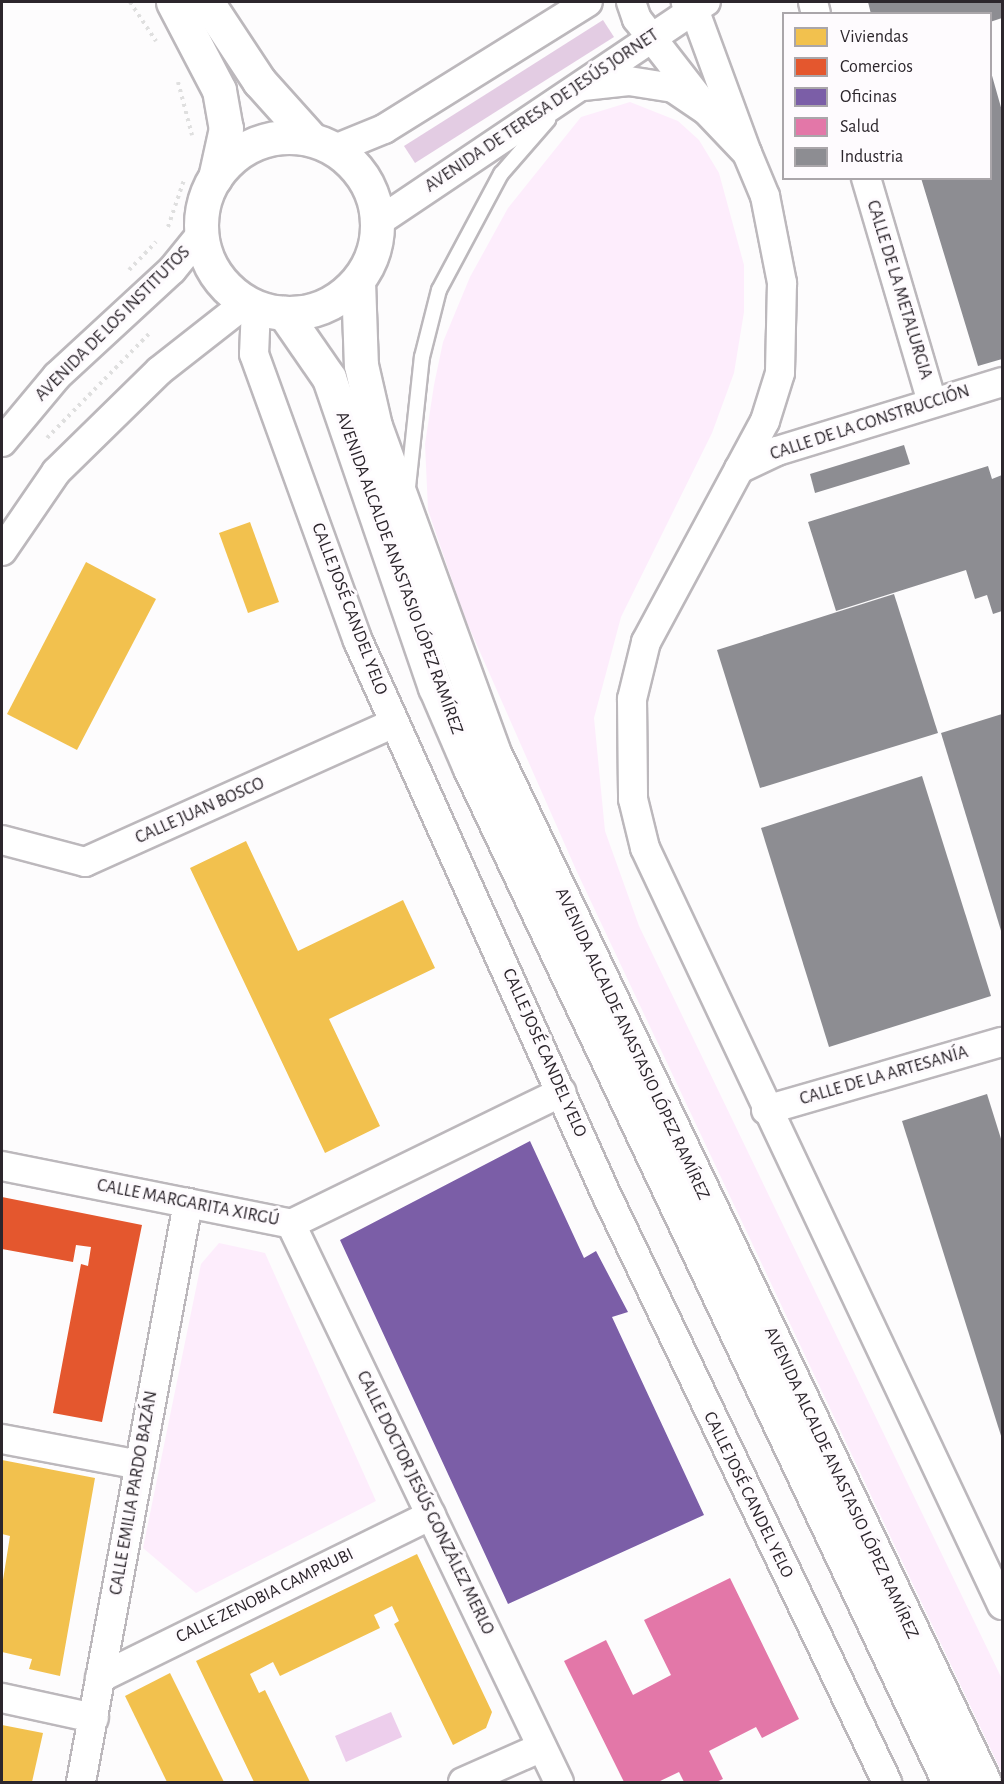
<!DOCTYPE html>
<html>
<head>
<meta charset="utf-8">
<style>
  body { margin:0 }
  #map { position:relative; width:1004px; height:1784px; overflow:hidden; background:#fdfcfd; font-family:"Alegreya Sans",sans-serif }
  div>[style] { position:absolute }
  [style*='--x'] { left:calc(var(--x)*1px); top:calc(var(--y)*1px); width:calc(var(--w)*1px); rotate:calc(var(--a)*1deg) }
  .green>* { inset:0; background:#fdedfc }
  .forest>* { inset:0; background:#e3cce3 }
  .water>* { inset:0; background:#edceec }
  .homes>* { inset:0; background:#f2c14e }
  .shops>* { inset:0; background:#e4572e }
  .offices>* { inset:0; background:#7b5ea7 }
  .health>* { inset:0; background:#e377a8 }
  .industry>* { inset:0; background:#8d8d92 }
  .path>* { height:4px; margin-top:-2px; transform-origin:0; background:repeating-linear-gradient(90deg,#dfdfdf 0 3px,transparent 0 7.5px) }
  .roads { filter:drop-shadow(2px 0 #bcb8bc) drop-shadow(-2px 0 #bcb8bc) drop-shadow(0 2px #bcb8bc) drop-shadow(0 -2px #bcb8bc) }
  .lane>* { height:14px; margin:-7px; padding:0 7px; transform-origin:7px; border-radius:7px; background:#fff }
  .street>* { height:28px; margin:-14px; padding:0 14px; transform-origin:14px; border-radius:14px; background:#fff }
  .secondary>* { height:33px; margin:-16.5px; padding:0 16.5px; transform-origin:16.5px; border-radius:16.5px; background:#fff }
  .secondary>.ring { margin:-16.5px; padding:0; box-sizing:content-box; background:none; border:33px solid #fff; border-radius:50% }
  span { translate:-50% -50%; white-space:nowrap; text-align:center; line-height:1.15; -webkit-text-stroke:6px #fefbfe; paint-order:stroke }
  .street-label { font-size:18px; color:#2c262c }
  .frame { position:absolute; inset:0; border:3px solid #2c262c; pointer-events:none }
  .legend { position:absolute; left:782px; top:12px; width:210px; height:168px; box-sizing:border-box; background:#fefbfe; border:2px solid #aaa6aa; margin:0; padding:8px 10px; list-style:none; font-size:18px; color:#2c262c }
  .legend li { display:flex; align-items:center; gap:12px; height:30px }
  .legend b { width:30px; border:2px solid #aaa6aa }
</style>
</head>
<body>
<div id="map">
  <div class="green">
    <div style="clip-path:polygon(630px 102px,678px 121px,699px 140px,719px 173px,744px 265px,744px 312px,734px 373px,712px 433px,621px 617px,609px 662px,594px 718px,605px 831px,639px 926px,1002px 1679px,1002px 1773px,577px 872px,465px 618px,428px 510px,425px 444px,434px 385px,443px 342px,470px 277px,508px 208px,581px 117px)"></div>
    <div style="clip-path:polygon(219px 1243px,265px 1253px,376px 1501px,196px 1593px,143px 1548px,201px 1264px)"></div>
  </div>
  <div class="forest">
    <div style="clip-path:polygon(603px 20px,614px 37px,415px 163px,404px 146px)"></div>
  </div>
  <div class="water">
    <div style="clip-path:polygon(391px 1712px,402px 1737px,346px 1762px,335px 1736px)"></div>
  </div>
  <div class="homes">
    <div style="clip-path:polygon(250px 522px,279px 602px,248px 613px,219px 533px)"></div>
    <div style="clip-path:polygon(86px 562px,156px 599px,77px 750px,7px 714px)"></div>
    <div style="clip-path:polygon(246px 841px,298px 951px,403px 900px,435px 968px,329px 1019px,380px 1126px,325px 1153px,190px 868px)"></div>
    <div style="clip-path:polygon(2px 1460px,95px 1478px,60px 1676px,29px 1669px,32px 1659px,2px 1652px,2px 1586px,10px 1536px,2px 1534px)"></div>
    <div style="clip-path:polygon(417px 1554px,492px 1712px,486px 1728px,453px 1745px,394px 1624px,399px 1621px,392px 1606px,374px 1615px,380px 1628px,280px 1676px,273px 1662px,250px 1674px,259px 1693px,265px 1690px,310px 1782px,254px 1782px,196px 1661px)"></div>
    <div style="clip-path:polygon(170px 1673px,224px 1782px,167px 1782px,125px 1696px)"></div>
    <div style="clip-path:polygon(2px 1725px,43px 1733px,32px 1782px,2px 1782px)"></div>
  </div>
  <div class="shops">
    <div style="clip-path:polygon(2px 1197px,142px 1225px,102px 1422px,53px 1413px,81px 1264px,88px 1266px,91px 1247px,76px 1245px,73px 1262px,2px 1249px)"></div>
  </div>
  <div class="offices">
    <div style="clip-path:polygon(530px 1141px,584px 1258px,596px 1251px,628px 1312px,612px 1317px,704px 1515px,508px 1604px,340px 1240px)"></div>
  </div>
  <div class="health">
    <div style="clip-path:polygon(730px 1578px,799px 1719px,762px 1738px,756px 1727px,709px 1751px,723px 1779px,716px 1782px,684px 1782px,679px 1772px,658px 1782px,624px 1782px,564px 1661px,606px 1640px,633px 1695px,671px 1675px,644px 1620px)"></div>
  </div>
  <div class="industry">
    <div style="clip-path:polygon(868px 2px,1002px 2px,1002px 18px,990px 22px,990px 14px,871px 14px)"></div>
    <div style="clip-path:polygon(991px 72px,1002px 111px,1002px 359px,978px 366px,921px 178px,990px 178px)"></div>
    <div style="clip-path:polygon(904px 445px,910px 464px,815px 493px,810px 474px)"></div>
    <div style="clip-path:polygon(988px 466px,992px 479px,1002px 475px,1002px 611px,993px 614px,987px 595px,975px 599px,966px 570px,836px 611px,808px 522px)"></div>
    <div style="clip-path:polygon(894px 594px,938px 733px,760px 788px,717px 650px)"></div>
    <div style="clip-path:polygon(1002px 714px,1002px 934px,941px 733px)"></div>
    <div style="clip-path:polygon(922px 776px,991px 996px,829px 1047px,761px 828px)"></div>
    <div style="clip-path:polygon(987px 1094px,1002px 1142px,1002px 1439px,902px 1121px)"></div>
  </div>
  <div class="path">
    <div style="--x:130;--y:2;--w:47;--a:56.3"></div>
    <div style="--x:178;--y:82;--w:55;--a:75.2"></div>
    <div style="--x:168;--y:227;--w:50;--a:-71.2"></div>
    <div style="--x:129;--y:270;--w:39;--a:-46"></div>
    <div style="--x:47;--y:438;--w:146;--a:-45.6"></div>
  </div>
  <div class="roads">
    <div class="lane">
      <div style="--x:408;--y:487;--w:131;--a:-83.9"></div>
      <div style="--x:422;--y:357;--w:69;--a:-75.8"></div>
      <div style="--x:439;--y:290;--w:132;--a:-61.9"></div>
      <div style="--x:501;--y:174;--w:72;--a:-49"></div>
    </div>
    <div class="street">
      <div style="--x:631;--y:2;--w:18;--a:71"></div>
      <div style="--x:637;--y:19;--w:103;--a:52.1"></div>
      <div style="--x:813;--y:2;--w:12;--a:76"></div>
      <div style="--x:583;--y:86;--w:46;--a:-6.2"></div>
      <div style="--x:629;--y:81;--w:45;--a:9"></div>
      <div style="--x:673;--y:88;--w:40;--a:34"></div>
      <div style="--x:706;--y:110;--w:59;--a:46.4"></div>
      <div style="--x:747;--y:153;--w:153;--a:-110.2"></div>
      <div style="--x:694;--y:9;--w:11;--a:-139"></div>
      <div style="--x:335;--y:149;--w:53;--a:-22.2"></div>
      <div style="--x:384;--y:129;--w:240;--a:-31.9"></div>
      <div style="--x:747;--y:153;--w:47;--a:67.3"></div>
      <div style="--x:765;--y:196;--w:89;--a:78.9"></div>
      <div style="--x:782;--y:283;--w:90;--a:91.3"></div>
      <div style="--x:780;--y:373;--w:50;--a:107.4"></div>
      <div style="--x:765;--y:421;--w:251;--a:118.3"></div>
      <div style="--x:646;--y:642;--w:59;--a:103.8"></div>
      <div style="--x:632;--y:699;--w:100;--a:89.4"></div>
      <div style="--x:633;--y:799;--w:50;--a:76.2"></div>
      <div style="--x:645;--y:848;--w:837;--a:64.75"></div>
      <div style="--x:866;--y:178;--w:234;--a:73.6"></div>
      <div style="--x:378;--y:222;--w:395;--a:-33.9"></div>
      <div style="--x:256;--y:307;--w:47;--a:92.4"></div>
      <div style="--x:254;--y:354;--w:305;--a:70.1"></div>
      <div style="--x:358;--y:641;--w:606;--a:65.85"></div>
      <div style="--x:606;--y:1194;--w:652;--a:64.46"></div>
      <div style="--x:2;--y:442;--w:86;--a:-50.2"></div>
      <div style="--x:57;--y:376;--w:156;--a:-42.7"></div>
      <div style="--x:172;--y:270;--w:48;--a:-51"></div>
      <div style="--x:739;--y:469;--w:42;--a:-25.3"></div>
      <div style="--x:777;--y:451;--w:235;--a:-17"></div>
      <div style="--x:2;--y:551;--w:96;--a:-55.6"></div>
      <div style="--x:56;--y:472;--w:144;--a:-44.4"></div>
      <div style="--x:159;--y:371;--w:112;--a:-38.1"></div>
      <div style="--x:2;--y:840;--w:86;--a:14.8"></div>
      <div style="--x:85;--y:862;--w:339;--a:-24.2"></div>
      <div style="--x:766;--y:1110;--w:246;--a:-16.1"></div>
      <div style="--x:2;--y:1166;--w:295;--a:11.3"></div>
      <div style="--x:291;--y:1224;--w:301;--a:-26"></div>
      <div style="--x:291;--y:1224;--w:619;--a:64.35"></div>
      <div style="--x:2;--y:1439;--w:140;--a:10.7"></div>
      <div style="--x:100;--y:1678;--w:369;--a:-26.2"></div>
      <div style="--x:2;--y:1698;--w:94;--a:12.3"></div>
      <div style="--x:81;--y:1782;--w:589;--a:-79.53"></div>
      <div style="--x:463;--y:1782;--w:86;--a:-23.9"></div>
    </div>
    <div class="secondary">
      <div style="--x:173;--y:2;--w:99;--a:62.4"></div>
      <div style="--x:219;--y:90;--w:39;--a:80"></div>
      <div style="--x:226;--y:128;--w:51;--a:102.4"></div>
      <div style="--x:207;--y:2;--w:95;--a:56.6"></div>
      <div style="--x:259;--y:81;--w:78;--a:48.1"></div>
      <div class="ring" style="left:201px;top:137px;width:143px;height:143px"></div>
      <div style="--x:358;--y:281;--w:84;--a:88"></div>
      <div style="--x:361;--y:365;--w:63;--a:77.1"></div>
      <div style="--x:375;--y:426;--w:350;--a:70"></div>
      <div style="--x:495;--y:755;--w:1137;--a:64.54"></div>
      <div style="--x:284;--y:313;--w:79;--a:55.3"></div>
      <div style="--x:329;--y:378;--w:327;--a:71.1"></div>
      <div style="--x:435;--y:687;--w:86;--a:66.7"></div>
      <div style="--x:469;--y:766;--w:1124;--a:64.71"></div>
    </div>
  </div>
  <div class="street-label">
    <span style="left:542px;top:111px;rotate:-34deg">AVENIDA DE TERESA DE JESÚS JORNET</span>
    <span style="left:899px;top:290px;rotate:73deg">CALLE DE LA METALURGIA</span>
    <span style="left:113px;top:324px;rotate:-45deg">AVENIDA DE LOS INSTITUTOS</span>
    <span style="left:870px;top:423px;rotate:-18deg">CALLE DE LA CONSTRUCCIÓN</span>
    <span style="left:399px;top:573px;rotate:70deg">AVENIDA ALCALDE ANASTASIO LÓPEZ RAMÍREZ</span>
    <span style="left:349px;top:609px;rotate:69deg">CALLE JOSÉ CANDEL YELO</span>
    <span style="left:200px;top:811px;rotate:-24deg">CALLE JUAN BOSCO</span>
    <span style="left:632px;top:1044px;rotate:65deg">AVENIDA ALCALDE ANASTASIO LÓPEZ RAMÍREZ</span>
    <span style="left:544px;top:1053px;rotate:66deg">CALLE JOSÉ CANDEL YELO</span>
    <span style="left:884px;top:1076px;rotate:-16deg">CALLE DE LA ARTESANÍA</span>
    <span style="left:188px;top:1203px;rotate:11deg">CALLE MARGARITA XIRGÚ</span>
    <span style="left:841px;top:1483px;rotate:65deg">AVENIDA ALCALDE ANASTASIO LÓPEZ RAMÍREZ</span>
    <span style="left:134px;top:1493px;rotate:-80deg">CALLE EMILIA PARDO BAZÁN</span>
    <span style="left:748px;top:1495px;rotate:64deg">CALLE JOSÉ CANDEL YELO</span>
    <span style="left:425px;top:1503px;rotate:64deg">CALLE DOCTOR JESÚS GONZÁLEZ MERLO</span>
    <span style="left:265px;top:1596px;rotate:-26deg">CALLE ZENOBIA CAMPRUBI</span>
  </div>
  <div class="frame"></div>
  <ul class="legend">
  <li><b style="height:16px;background:#f2c14e"></b>Viviendas</li>
  <li><b style="height:16px;background:#e4572e"></b>Comercios</li>
  <li><b style="height:16px;background:#7b5ea7"></b>Oficinas</li>
  <li><b style="height:16px;background:#e377a8"></b>Salud</li>
  <li><b style="height:16px;background:#8d8d92"></b>Industria</li>
  </ul>
</div>
</body>
</html>
